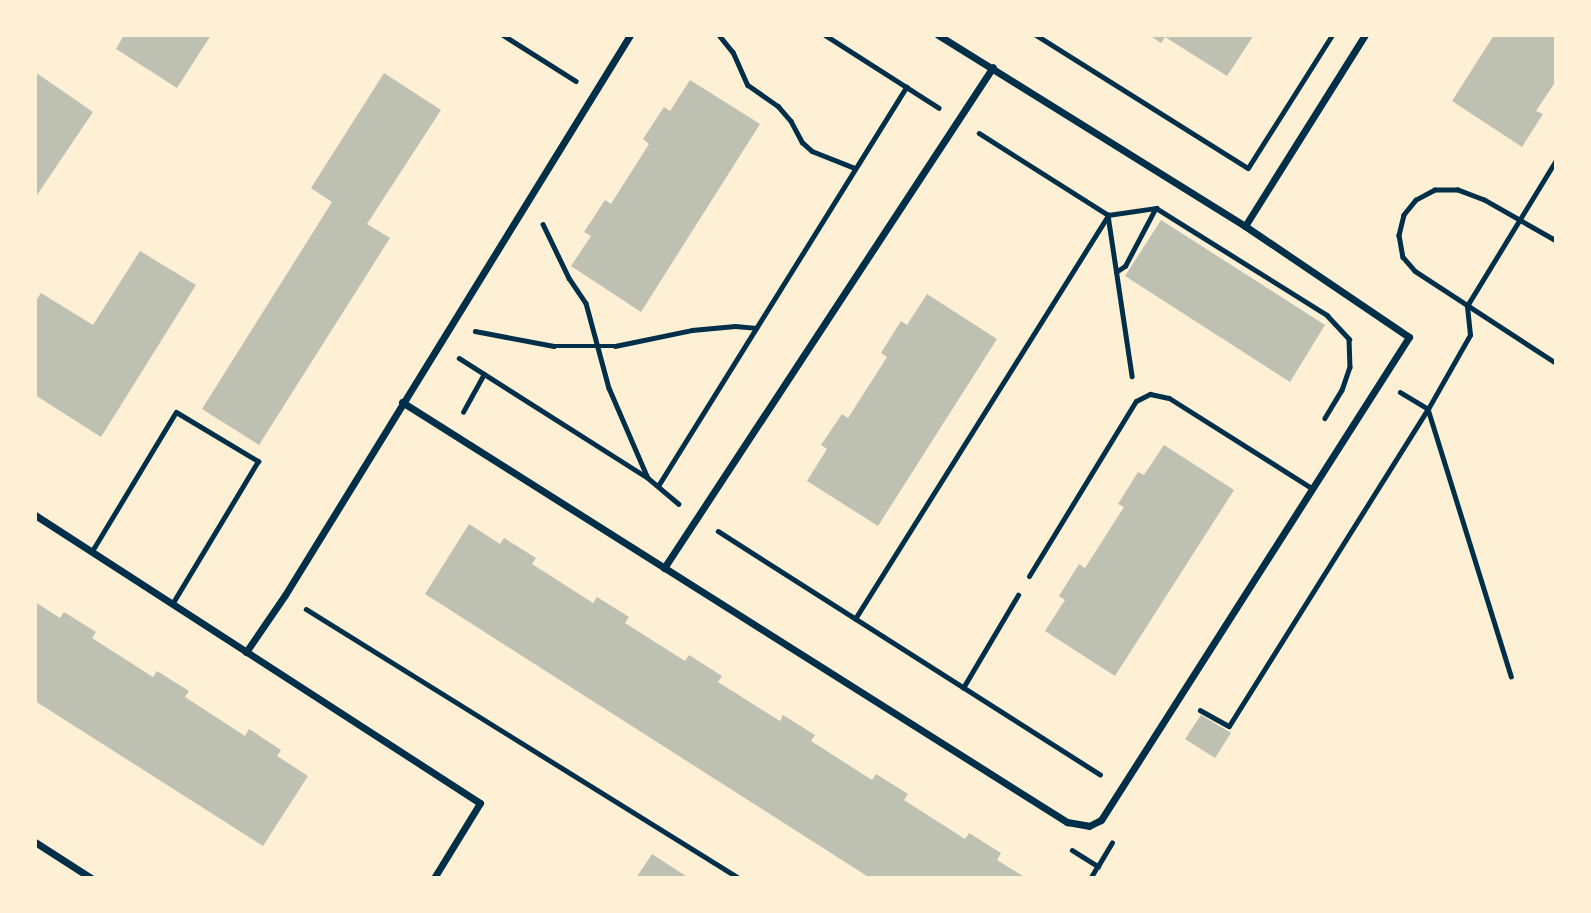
<!DOCTYPE html>
<html>
<head>
<meta charset="utf-8">
<style>
  body { margin:0 }
  #map { position:relative; width:1591px; height:913px; overflow:hidden; background:#fdf0d5; font-family:"IBM Plex Sans",sans-serif }
  div>[style] { position:absolute }
  [style*='--x'] { left:calc(var(--x)*1px); top:calc(var(--y)*1px); width:calc(var(--w)*1px); rotate:calc(var(--a)*1deg) }
  .building>* { inset:0; background:#bec0b2 }
  .path>* { height:4.5px; margin:-2.25px; padding:0 2.25px; transform-origin:2.25px; border-radius:2.25px; background:#003049 }
  .service>* { height:5px; margin:-2.5px; padding:0 2.5px; transform-origin:2.5px; border-radius:2.5px; background:#003049 }
  .minor>* { height:7px; margin:-3.5px; padding:0 3.5px; transform-origin:3.5px; border-radius:3.5px; background:#003049 }
  span { translate:-50% -50%; white-space:nowrap; text-align:center; line-height:1.15; -webkit-text-stroke:5px #fdf0d5; paint-order:stroke }
  .frame { position:absolute; inset:0; border:37px solid #fdf0d5; pointer-events:none }
</style>
</head>
<body>
<div id="map">
  <div class="building">
    <div style="clip-path:polygon(124px 35px,211px 35px,177px 88px,116px 49px)"></div>
    <div style="clip-path:polygon(1149px 35px,1254px 35px,1227px 76px,1165px 37px,1161px 43px)"></div>
    <div style="clip-path:polygon(1494px 35px,1556px 35px,1556px 81px,1536px 111px,1543px 114px,1522px 147px,1452px 101px)"></div>
    <div style="clip-path:polygon(35px 72px,93px 112px,35px 198px)"></div>
    <div style="clip-path:polygon(384px 73px,441px 110px,367px 224px,390px 238px,259px 445px,202px 409px,332px 202px,311px 188px)"></div>
    <div style="clip-path:polygon(690px 80px,760px 124px,641px 312px,571px 266px,591px 236px,584px 232px,605px 200px,611px 204px,649px 144px,643px 139px,664px 107px,670px 111px)"></div>
    <div style="clip-path:polygon(1161px 220px,1325px 325px,1290px 382px,1125px 276px)"></div>
    <div style="clip-path:polygon(140px 251px,196px 285px,101px 437px,35px 395px,35px 302px,41px 293px,93px 325px)"></div>
    <div style="clip-path:polygon(927px 294px,997px 339px,878px 526px,807px 481px,827px 449px,821px 445px,842px 414px,848px 418px,887px 357px,881px 353px,901px 321px,907px 325px)"></div>
    <div style="clip-path:polygon(1164px 445px,1234px 490px,1115px 676px,1045px 631px,1065px 600px,1059px 596px,1079px 564px,1085px 568px,1124px 507px,1118px 504px,1138px 472px,1144px 475px)"></div>
    <div style="clip-path:polygon(469px 524px,500px 544px,504px 538px,536px 558px,532px 564px,593px 603px,597px 597px,629px 617px,625px 623px,685px 661px,689px 655px,722px 676px,718px 682px,780px 721px,783px 715px,815px 735px,811px 741px,872px 780px,876px 774px,908px 794px,904px 800px,965px 839px,969px 833px,1001px 853px,997px 860px,1026px 878px,870px 878px,425px 594px)"></div>
    <div style="clip-path:polygon(35px 602px,60px 618px,64px 612px,96px 632px,92px 638px,153px 677px,157px 671px,189px 691px,185px 697px,245px 736px,249px 729px,281px 750px,277px 756px,308px 776px,263px 846px,35px 701px)"></div>
    <div style="clip-path:polygon(1201px 715px,1231px 733px,1215px 758px,1185px 739px)"></div>
    <div style="clip-path:polygon(652px 854px,689px 878px,636px 878px)"></div>
  </div>
  <div class="path">
    <div style="--x:503;--y:35;--w:86;--a:32.2"></div>
    <div style="--x:719;--y:35;--w:22;--a:51"></div>
    <div style="--x:733;--y:52;--w:36;--a:66"></div>
    <div style="--x:748;--y:85;--w:37;--a:35"></div>
    <div style="--x:778;--y:106;--w:20;--a:49"></div>
    <div style="--x:791;--y:121;--w:24;--a:62"></div>
    <div style="--x:802;--y:142;--w:13;--a:42"></div>
    <div style="--x:812;--y:151;--w:46;--a:21.6"></div>
    <div style="--x:825;--y:35;--w:135;--a:32.6"></div>
    <div style="--x:1036;--y:35;--w:250;--a:32.1"></div>
    <div style="--x:1248;--y:168;--w:157;--a:-57.7"></div>
    <div style="--x:979;--y:133;--w:153;--a:32.4"></div>
    <div style="--x:1108;--y:215;--w:49;--a:-8.3"></div>
    <div style="--x:1156;--y:208;--w:202;--a:32"></div>
    <div style="--x:1327;--y:315;--w:33;--a:47"></div>
    <div style="--x:1349;--y:339;--w:28;--a:88"></div>
    <div style="--x:1350;--y:367;--w:24;--a:109"></div>
    <div style="--x:1342;--y:390;--w:33;--a:121"></div>
    <div style="--x:1108;--y:215;--w:163;--a:81.5"></div>
    <div style="--x:543;--y:224;--w:60;--a:64.3"></div>
    <div style="--x:569;--y:278;--w:30;--a:56"></div>
    <div style="--x:586;--y:303;--w:88;--a:74.9"></div>
    <div style="--x:609;--y:388;--w:96;--a:66.6"></div>
    <div style="--x:1556;--y:241;--w:83;--a:-150.3"></div>
    <div style="--x:1484;--y:200;--w:28;--a:-159"></div>
    <div style="--x:1458;--y:190;--w:23;--a:180"></div>
    <div style="--x:1435;--y:190;--w:21;--a:152"></div>
    <div style="--x:1416;--y:200;--w:19;--a:129"></div>
    <div style="--x:1404;--y:215;--w:21;--a:104"></div>
    <div style="--x:1399;--y:235;--w:22;--a:80"></div>
    <div style="--x:1403;--y:257;--w:18;--a:49"></div>
    <div style="--x:1415;--y:271;--w:168;--a:33.1"></div>
    <div style="--x:1116;--y:272;--w:11;--a:-34"></div>
    <div style="--x:1125;--y:266;--w:64;--a:-62.2"></div>
    <div style="--x:475;--y:331;--w:80;--a:10.8"></div>
    <div style="--x:554;--y:346;--w:61;--a:0"></div>
    <div style="--x:615;--y:346;--w:79;--a:-11.7"></div>
    <div style="--x:692;--y:330;--w:43;--a:-5.3"></div>
    <div style="--x:735;--y:326;--w:21;--a:5"></div>
    <div style="--x:459;--y:358;--w:224;--a:32.4"></div>
    <div style="--x:648;--y:478;--w:40;--a:40"></div>
    <div style="--x:1400;--y:392;--w:33;--a:31"></div>
    <div style="--x:1428;--y:409;--w:280;--a:72.7"></div>
    <div style="--x:463;--y:412;--w:43;--a:-61.1"></div>
    <div style="--x:658;--y:486;--w:470;--a:-58.1"></div>
    <div style="--x:718;--y:531;--w:453;--a:32.5"></div>
    <div style="--x:306;--y:609;--w:510;--a:31.85"></div>
    <div style="--x:855;--y:619;--w:477;--a:-57.9"></div>
    <div style="--x:963;--y:688;--w:108;--a:-59.4"></div>
    <div style="--x:1200;--y:710;--w:33;--a:29"></div>
    <div style="--x:1229;--y:726;--w:374;--a:-57.9"></div>
    <div style="--x:1428;--y:409;--w:85;--a:-60.4"></div>
    <div style="--x:1470;--y:335;--w:29;--a:-96"></div>
    <div style="--x:1467;--y:306;--w:171;--a:-58.6"></div>
    <div style="--x:1072;--y:850;--w:31;--a:32"></div>
    <div style="--x:1098;--y:866;--w:14;--a:120"></div>
    <div style="--x:1098;--y:866;--w:27;--a:-59"></div>
  </div>
  <div class="service">
    <div style="--x:92;--y:551;--w:162;--a:-58.9"></div>
    <div style="--x:176;--y:412;--w:96;--a:30.9"></div>
    <div style="--x:258;--y:461;--w:167;--a:121"></div>
    <div style="--x:1029;--y:576;--w:205;--a:-58.6"></div>
    <div style="--x:1136;--y:401;--w:16;--a:-27"></div>
    <div style="--x:1150;--y:394;--w:19;--a:12"></div>
    <div style="--x:1169;--y:398;--w:170;--a:32.3"></div>
  </div>
  <div class="minor">
    <div style="--x:1245;--y:226;--w:226;--a:-57.9"></div>
    <div style="--x:402;--y:402;--w:787;--a:32.28"></div>
    <div style="--x:1067;--y:822;--w:22;--a:10"></div>
    <div style="--x:1089;--y:826;--w:13;--a:-27"></div>
    <div style="--x:1101;--y:820;--w:573;--a:-57.48"></div>
    <div style="--x:1409;--y:337;--w:198;--a:-145.9"></div>
    <div style="--x:1245;--y:226;--w:362;--a:-148.1"></div>
    <div style="--x:35;--y:515;--w:530;--a:32.91"></div>
    <div style="--x:480;--y:803;--w:88;--a:121.5"></div>
    <div style="--x:664;--y:568;--w:599;--a:-56.71"></div>
    <div style="--x:246;--y:652;--w:69;--a:-55.6"></div>
    <div style="--x:285;--y:595;--w:658;--a:-58.36"></div>
    <div style="--x:35;--y:842;--w:67;--a:32.7"></div>
  </div>
  <div class="frame"></div>
</div>
</body>
</html>
